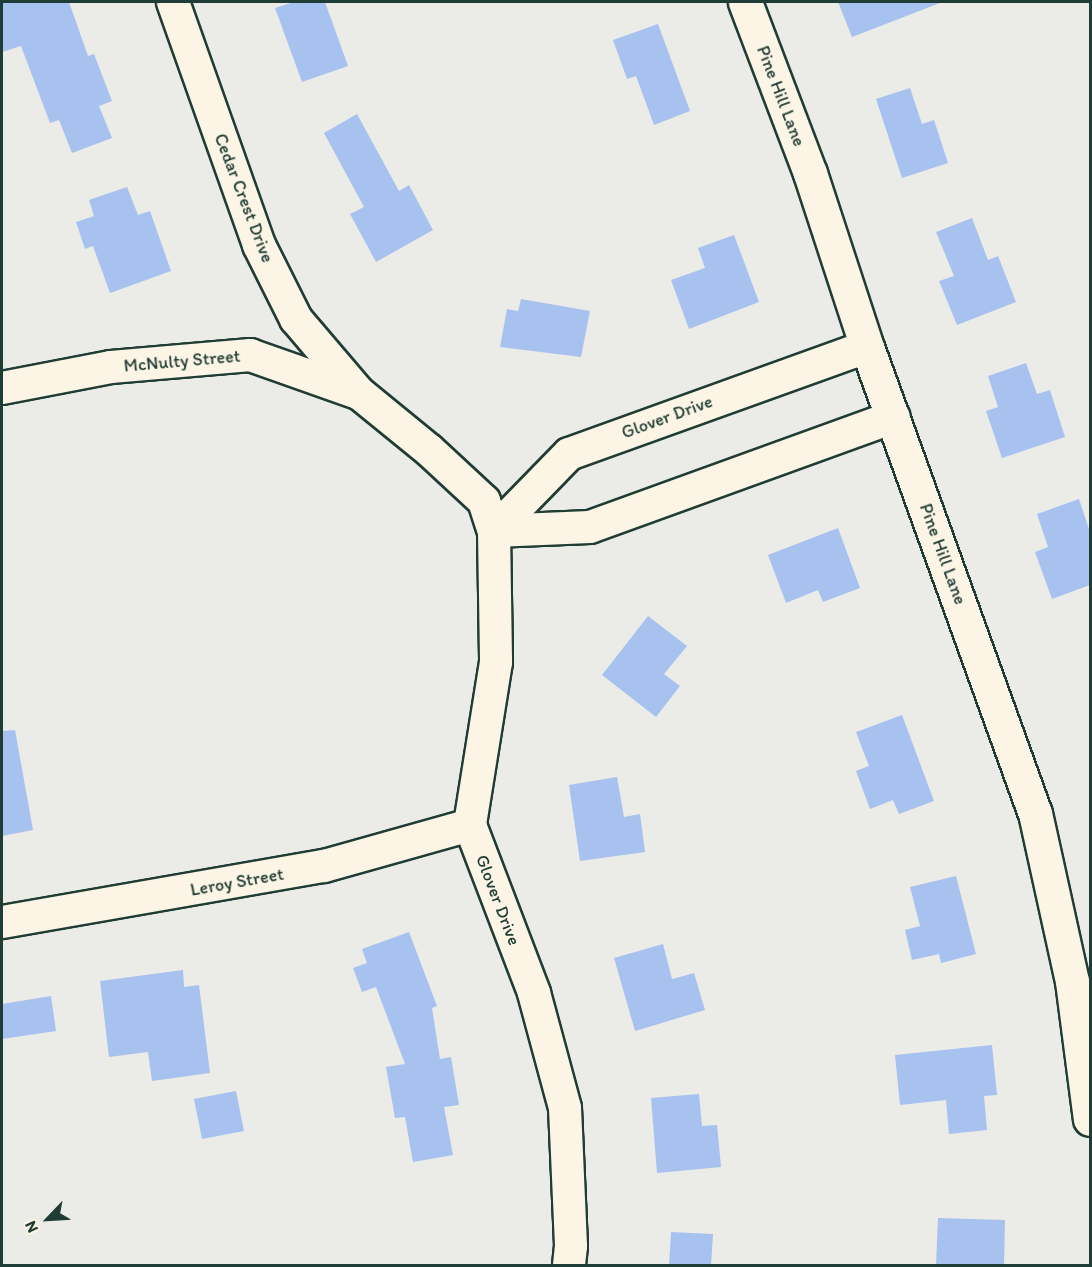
<!DOCTYPE html>
<html>
<head>
<meta charset="utf-8">
<style>
  body { margin:0 }
  #map { position:relative; width:1092px; height:1267px; overflow:hidden; background:#ebebe7; font-family:Itim,sans-serif }
  div>[style] { position:absolute }
  [style*='--x'] { left:calc(var(--x)*1px); top:calc(var(--y)*1px); width:calc(var(--w)*1px); rotate:calc(var(--a)*1deg) }
  .building>* { inset:0; background:#a7c2ef }
  .roads { filter:drop-shadow(2px 0 #1f3d34) drop-shadow(-2px 0 #1f3d34) drop-shadow(0 2px #1f3d34) drop-shadow(0 -2px #1f3d34) }
  .street>* { height:32px; margin:-16px; padding:0 16px; transform-origin:16px; border-radius:16px; background:#fcf5e5 }
  .secondary>* { height:33px; margin:-16.5px; padding:0 16.5px; transform-origin:16.5px; border-radius:16.5px; background:#fcf5e5 }
  span { translate:-50% -50%; white-space:nowrap; text-align:center; line-height:1.15; -webkit-text-stroke:6px #fcf5e5; paint-order:stroke }
  .street-label { font-size:18px; color:#1f3d34 }
  .frame { position:absolute; inset:0; border:3px solid #1f3d34; pointer-events:none }
  .north { position:absolute; left:18px; top:1189px; width:60px; height:60px; -webkit-text-stroke:4px #fcf5e5; paint-order:stroke; rotate:245deg; font-size:16px; font-weight:700; line-height:24px; text-align:center; color:#1f3d34 }
  .north::after { content:''; display:block; margin:auto; width:21px; height:27px; background:#1f3d34; clip-path:polygon(50% 0,100% 100%,50% 72%,0 100%) }
</style>
</head>
<body>
<div id="map">
  <div class="building">
    <div style="clip-path:polygon(2px 2px,69px 2px,88px 56px,94px 54px,112px 101px,99px 106px,112px 138px,72px 153px,59px 120px,50px 123px,21px 46px,2px 52px)"></div>
    <div style="clip-path:polygon(294px 2px,325px 2px,348px 66px,302px 82px,275px 8px)"></div>
    <div style="clip-path:polygon(838px 2px,939px 2px,940px 3px,852px 37px)"></div>
    <div style="clip-path:polygon(658px 24px,690px 111px,654px 125px,636px 76px,627px 79px,613px 40px)"></div>
    <div style="clip-path:polygon(910px 88px,922px 124px,934px 120px,948px 163px,902px 178px,876px 99px)"></div>
    <div style="clip-path:polygon(357px 114px,399px 191px,409px 185px,433px 230px,376px 262px,350px 214px,364px 207px,324px 133px)"></div>
    <div style="clip-path:polygon(127px 187px,138px 215px,150px 211px,171px 271px,110px 293px,93px 246px,85px 249px,76px 222px,94px 216px,89px 200px)"></div>
    <div style="clip-path:polygon(972px 218px,988px 260px,998px 256px,1016px 302px,957px 325px,939px 281px,954px 276px,936px 232px)"></div>
    <div style="clip-path:polygon(734px 235px,759px 302px,689px 329px,671px 280px,705px 268px,698px 248px)"></div>
    <div style="clip-path:polygon(521px 299px,590px 311px,581px 357px,500px 347px,507px 309px,518px 311px)"></div>
    <div style="clip-path:polygon(1026px 363px,1037px 394px,1050px 390px,1065px 437px,1002px 458px,986px 411px,998px 407px,988px 376px)"></div>
    <div style="clip-path:polygon(1079px 499px,1090px 532px,1090px 585px,1052px 599px,1035px 552px,1048px 547px,1037px 514px)"></div>
    <div style="clip-path:polygon(838px 528px,860px 588px,823px 602px,818px 590px,786px 603px,768px 555px)"></div>
    <div style="clip-path:polygon(648px 616px,687px 646px,664px 674px,680px 686px,656px 717px,602px 675px)"></div>
    <div style="clip-path:polygon(902px 715px,934px 801px,899px 814px,893px 800px,870px 809px,856px 771px,869px 766px,856px 732px)"></div>
    <div style="clip-path:polygon(15px 730px,33px 830px,2px 836px,2px 731px)"></div>
    <div style="clip-path:polygon(617px 777px,624px 817px,640px 814px,645px 852px,580px 861px,569px 785px)"></div>
    <div style="clip-path:polygon(956px 876px,976px 954px,941px 963px,939px 954px,912px 960px,905px 930px,920px 926px,910px 887px)"></div>
    <div style="clip-path:polygon(409px 932px,437px 1006px,432px 1008px,440px 1059px,451px 1057px,459px 1105px,444px 1107px,453px 1155px,413px 1162px,405px 1117px,395px 1118px,386px 1067px,405px 1064px,376px 987px,362px 992px,353px 968px,367px 963px,362px 949px)"></div>
    <div style="clip-path:polygon(663px 944px,672px 979px,694px 973px,705px 1010px,635px 1031px,614px 958px)"></div>
    <div style="clip-path:polygon(183px 970px,184px 987px,199px 985px,210px 1073px,152px 1081px,148px 1052px,109px 1057px,100px 981px)"></div>
    <div style="clip-path:polygon(51px 996px,56px 1031px,2px 1039px,2px 1004px)"></div>
    <div style="clip-path:polygon(992px 1045px,997px 1095px,984px 1096px,987px 1130px,949px 1134px,946px 1100px,900px 1105px,895px 1055px)"></div>
    <div style="clip-path:polygon(236px 1091px,244px 1131px,202px 1139px,194px 1099px)"></div>
    <div style="clip-path:polygon(699px 1094px,702px 1126px,717px 1125px,721px 1167px,657px 1173px,651px 1098px)"></div>
    <div style="clip-path:polygon(938px 1218px,1005px 1220px,1004px 1266px,936px 1266px)"></div>
    <div style="clip-path:polygon(671px 1232px,713px 1234px,711px 1266px,669px 1266px)"></div>
  </div>
  <div class="roads">
    <div class="street">
      <div style="--x:173;--y:2;--w:258;--a:70.5"></div>
      <div style="--x:259;--y:245;--w:83;--a:63.4"></div>
      <div style="--x:296;--y:319;--w:97;--a:49.6"></div>
      <div style="--x:359;--y:393;--w:90;--a:39.2"></div>
      <div style="--x:429;--y:450;--w:75;--a:42.8"></div>
      <div style="--x:484;--y:501;--w:32;--a:72"></div>
      <div style="--x:494;--y:531;--w:131;--a:89.1"></div>
      <div style="--x:496;--y:662;--w:165;--a:99.1"></div>
      <div style="--x:470;--y:825;--w:180;--a:69.1"></div>
      <div style="--x:534;--y:993;--w:119;--a:74.9"></div>
      <div style="--x:565;--y:1108;--w:138;--a:87.5"></div>
      <div style="--x:571;--y:1246;--w:20;--a:96"></div>
      <div style="--x:2;--y:388;--w:111;--a:-10.9"></div>
      <div style="--x:111;--y:367;--w:140;--a:-4.9"></div>
      <div style="--x:250;--y:355;--w:114;--a:19.4"></div>
      <div style="--x:494;--y:531;--w:107;--a:-45.8"></div>
      <div style="--x:569;--y:454;--w:317;--a:-19.8"></div>
      <div style="--x:494;--y:531;--w:96;--a:-2.4"></div>
      <div style="--x:590;--y:527;--w:323;--a:-19.9"></div>
      <div style="--x:2;--y:922;--w:327;--a:-9.9"></div>
      <div style="--x:324;--y:866;--w:152;--a:-15.7"></div>
    </div>
    <div class="secondary">
      <div style="--x:745;--y:2;--w:183;--a:69.2"></div>
      <div style="--x:810;--y:173;--w:183;--a:71.9"></div>
      <div style="--x:867;--y:347;--w:495;--a:70.2"></div>
      <div style="--x:1035;--y:813;--w:172;--a:77.6"></div>
      <div style="--x:1072;--y:981;--w:139;--a:82.6"></div>
    </div>
  </div>
  <div class="street-label">
    <span style="left:781px;top:96px;rotate:69deg">Pine Hill Lane</span>
    <span style="left:244px;top:198px;rotate:69deg">Cedar Crest Drive</span>
    <span style="left:182px;top:361px;rotate:-5deg">McNulty Street</span>
    <span style="left:667px;top:417px;rotate:-20deg">Glover Drive</span>
    <span style="left:943px;top:554px;rotate:70deg">Pine Hill Lane</span>
    <span style="left:237px;top:882px;rotate:-10deg">Leroy Street</span>
    <span style="left:498px;top:900px;rotate:69deg">Glover Drive</span>
  </div>
  <div class="frame"></div>
  <div class="north">N</div>
</div>
</body>
</html>
